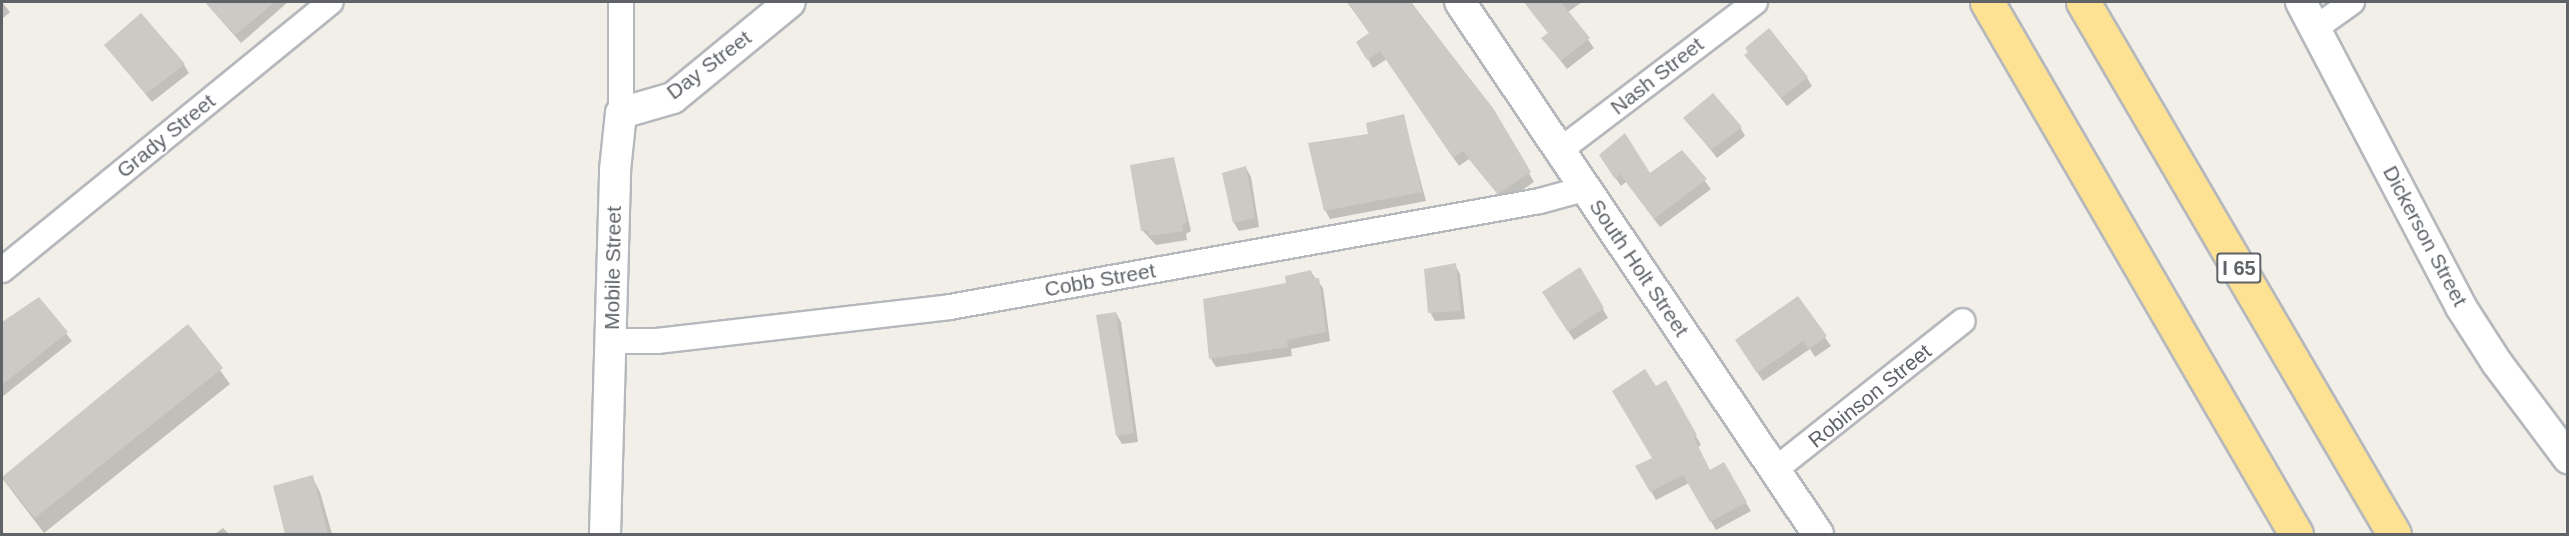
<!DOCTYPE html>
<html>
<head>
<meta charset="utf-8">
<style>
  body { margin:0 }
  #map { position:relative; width:2569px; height:536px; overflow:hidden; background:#f1efe8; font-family:Arial,sans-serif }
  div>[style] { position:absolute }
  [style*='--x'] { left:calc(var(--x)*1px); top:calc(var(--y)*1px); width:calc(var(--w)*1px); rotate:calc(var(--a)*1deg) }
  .shadow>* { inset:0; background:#0003 }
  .building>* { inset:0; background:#cccac5 }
  .roads { filter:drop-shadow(2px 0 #b5b8bc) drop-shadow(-2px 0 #b5b8bc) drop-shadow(0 2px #b5b8bc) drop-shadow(0 -2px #b5b8bc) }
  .minor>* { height:24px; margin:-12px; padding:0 12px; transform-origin:12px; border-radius:12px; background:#fff }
  .tertiary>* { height:30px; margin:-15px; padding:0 15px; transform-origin:15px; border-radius:15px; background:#fff }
  .motorway>* { height:33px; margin:-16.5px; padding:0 16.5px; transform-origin:16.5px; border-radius:16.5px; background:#fde293 }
  span { translate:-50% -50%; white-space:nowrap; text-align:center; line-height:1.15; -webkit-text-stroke:4.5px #fff; paint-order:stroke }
  .shield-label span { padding:2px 4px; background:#fff; border:2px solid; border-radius:4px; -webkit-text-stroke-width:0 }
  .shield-label { font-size:20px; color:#5f6368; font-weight:700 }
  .street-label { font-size:21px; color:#5f6368 }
  .frame { position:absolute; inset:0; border:3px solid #5f6368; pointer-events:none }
</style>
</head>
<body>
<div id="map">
  <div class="shadow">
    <div style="clip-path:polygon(2px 2px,10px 12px,2px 19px)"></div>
    <div style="clip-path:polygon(205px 2px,288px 2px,241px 43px)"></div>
    <div style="clip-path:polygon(1347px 2px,1411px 2px,1492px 108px,1534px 182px,1504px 202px,1469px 159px,1459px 166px,1387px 59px,1373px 68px,1358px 42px,1370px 34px)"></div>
    <div style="clip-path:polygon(1524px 2px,1582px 2px,1568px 12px,1594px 48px,1567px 69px,1543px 38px,1549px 34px)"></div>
    <div style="clip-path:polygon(105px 45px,184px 65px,189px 73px,152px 102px)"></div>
    <div style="clip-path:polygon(1746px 55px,1807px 78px,1812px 86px,1787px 106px)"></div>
    <div style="clip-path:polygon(1403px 116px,1426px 201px,1330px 219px,1325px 210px,1370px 136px)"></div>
    <div style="clip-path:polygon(1685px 118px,1740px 127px,1745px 136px,1717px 158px)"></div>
    <div style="clip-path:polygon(1682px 152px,1711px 189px,1660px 227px,1626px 182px,1621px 186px,1606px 164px,1650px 175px)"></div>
    <div style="clip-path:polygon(1174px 159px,1191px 231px,1186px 234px,1187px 240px,1156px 245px,1143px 231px)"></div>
    <div style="clip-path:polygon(1246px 168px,1251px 177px,1259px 227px,1239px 231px,1234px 223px)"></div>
    <div style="clip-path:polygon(1455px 265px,1460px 274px,1465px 319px,1435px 321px,1430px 312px)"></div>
    <div style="clip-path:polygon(1579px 269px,1608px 318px,1574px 340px,1549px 302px)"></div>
    <div style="clip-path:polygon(1311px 272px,1323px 288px,1330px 341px,1291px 349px,1292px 356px,1216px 367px,1211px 359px,1288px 285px)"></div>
    <div style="clip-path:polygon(39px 299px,72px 341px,2px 397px,2px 324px)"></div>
    <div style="clip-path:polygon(1797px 299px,1831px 346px,1815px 357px,1810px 349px,1763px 381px,1742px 350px)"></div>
    <div style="clip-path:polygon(1116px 313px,1121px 322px,1138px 442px,1122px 444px,1117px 436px)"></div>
    <div style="clip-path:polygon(188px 326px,230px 384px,44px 533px,2px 478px)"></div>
    <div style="clip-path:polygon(1665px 382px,1701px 445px,1698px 447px,1710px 472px,1723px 464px,1751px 511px,1716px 530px,1689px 483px,1656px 500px,1637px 467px,1654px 459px,1656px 388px)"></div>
    <div style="clip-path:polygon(312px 477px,320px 492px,332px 534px,286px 534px,275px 487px)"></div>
    <div style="clip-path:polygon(223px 528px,229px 534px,215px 534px)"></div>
  </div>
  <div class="building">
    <div style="clip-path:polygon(205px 2px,275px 2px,235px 35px)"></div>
    <div style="clip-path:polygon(1348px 2px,1410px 2px,1493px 108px,1531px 172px,1498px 194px,1463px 151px,1453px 158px,1380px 51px,1367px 60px,1356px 42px,1369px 33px)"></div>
    <div style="clip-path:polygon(1524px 2px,1561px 2px,1590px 38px,1561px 61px,1541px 38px,1548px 33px)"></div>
    <div style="clip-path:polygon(141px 13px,185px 64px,146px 94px,104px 45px)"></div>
    <div style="clip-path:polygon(1769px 28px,1808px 77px,1781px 98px,1744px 55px,1748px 52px,1745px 48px)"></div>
    <div style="clip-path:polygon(1713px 93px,1742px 127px,1711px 150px,1683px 118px)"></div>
    <div style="clip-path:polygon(1404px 114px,1422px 192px,1324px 211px,1308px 143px,1368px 134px,1366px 123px)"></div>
    <div style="clip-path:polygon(1625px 133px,1650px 173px,1682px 150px,1707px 179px,1654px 219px,1620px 174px,1615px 179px,1599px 155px)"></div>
    <div style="clip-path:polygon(1174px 157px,1187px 222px,1182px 225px,1183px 231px,1149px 236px,1148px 230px,1141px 231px,1130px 165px)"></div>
    <div style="clip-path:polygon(1246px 166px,1255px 218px,1233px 223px,1222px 173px)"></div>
    <div style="clip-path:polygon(1456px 263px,1461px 311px,1428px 313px,1424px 269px)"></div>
    <div style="clip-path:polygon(1580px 267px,1604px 308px,1568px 332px,1542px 292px)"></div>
    <div style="clip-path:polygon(1311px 270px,1313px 278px,1319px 278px,1326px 332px,1287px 340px,1288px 347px,1209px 359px,1203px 299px,1286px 283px,1285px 276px)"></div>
    <div style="clip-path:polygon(1798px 296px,1827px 336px,1809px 349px,1803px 341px,1757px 373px,1735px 340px)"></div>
    <div style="clip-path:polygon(39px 297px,68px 332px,2px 385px,2px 322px)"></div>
    <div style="clip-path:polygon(1116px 312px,1134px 433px,1116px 436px,1096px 315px)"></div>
    <div style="clip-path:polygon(188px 324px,223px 368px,35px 518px,2px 477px)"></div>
    <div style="clip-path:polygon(1645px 369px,1656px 386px,1666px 380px,1697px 435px,1694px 438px,1710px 470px,1724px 462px,1747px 502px,1710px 522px,1683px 475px,1650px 492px,1635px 466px,1652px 458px,1612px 391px)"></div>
    <div style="clip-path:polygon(313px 475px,328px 534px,285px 534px,273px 486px)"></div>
  </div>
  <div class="roads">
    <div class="minor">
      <div style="--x:621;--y:2;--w:111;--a:90"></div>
      <div style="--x:2317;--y:27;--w:43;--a:-35.5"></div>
      <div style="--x:1559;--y:151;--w:246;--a:-37.2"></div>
      <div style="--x:2;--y:270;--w:424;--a:-39.2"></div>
      <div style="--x:612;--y:341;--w:45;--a:0"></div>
      <div style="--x:657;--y:341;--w:295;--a:-6.6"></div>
      <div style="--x:950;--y:307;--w:599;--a:-10.19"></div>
      <div style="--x:1540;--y:201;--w:46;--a:-15.3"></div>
      <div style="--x:1776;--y:469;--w:238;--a:-38.4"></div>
    </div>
    <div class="tertiary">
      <div style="--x:1460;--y:2;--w:641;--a:56.06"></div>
      <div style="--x:2301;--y:2;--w:344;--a:62.3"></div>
      <div style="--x:2461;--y:307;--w:67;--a:57.3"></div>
      <div style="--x:2497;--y:363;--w:119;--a:53.2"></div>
      <div style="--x:605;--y:534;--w:364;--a:-88.4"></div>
      <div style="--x:615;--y:170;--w:57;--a:-84"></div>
      <div style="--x:621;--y:113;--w:54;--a:-16.1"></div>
      <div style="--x:673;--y:98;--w:151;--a:-39.4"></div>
    </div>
    <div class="motorway">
      <div style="--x:1987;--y:2;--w:615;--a:59.85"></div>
      <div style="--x:2083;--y:2;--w:616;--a:59.69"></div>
    </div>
  </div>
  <div class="shield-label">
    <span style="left:2239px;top:268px">I 65</span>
  </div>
  <div class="street-label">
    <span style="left:709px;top:65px;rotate:-37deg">Day Street</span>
    <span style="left:1657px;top:76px;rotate:-38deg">Nash Street</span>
    <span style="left:166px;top:136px;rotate:-39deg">Grady Street</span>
    <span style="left:2425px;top:236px;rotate:62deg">Dickerson Street</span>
    <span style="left:613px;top:268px;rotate:-89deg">Mobile Street</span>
    <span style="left:1639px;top:268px;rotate:56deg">South Holt Street</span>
    <span style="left:1100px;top:280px;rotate:-10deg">Cobb Street</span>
    <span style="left:1870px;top:396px;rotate:-39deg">Robinson Street</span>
  </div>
  <div class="frame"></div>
</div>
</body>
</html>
